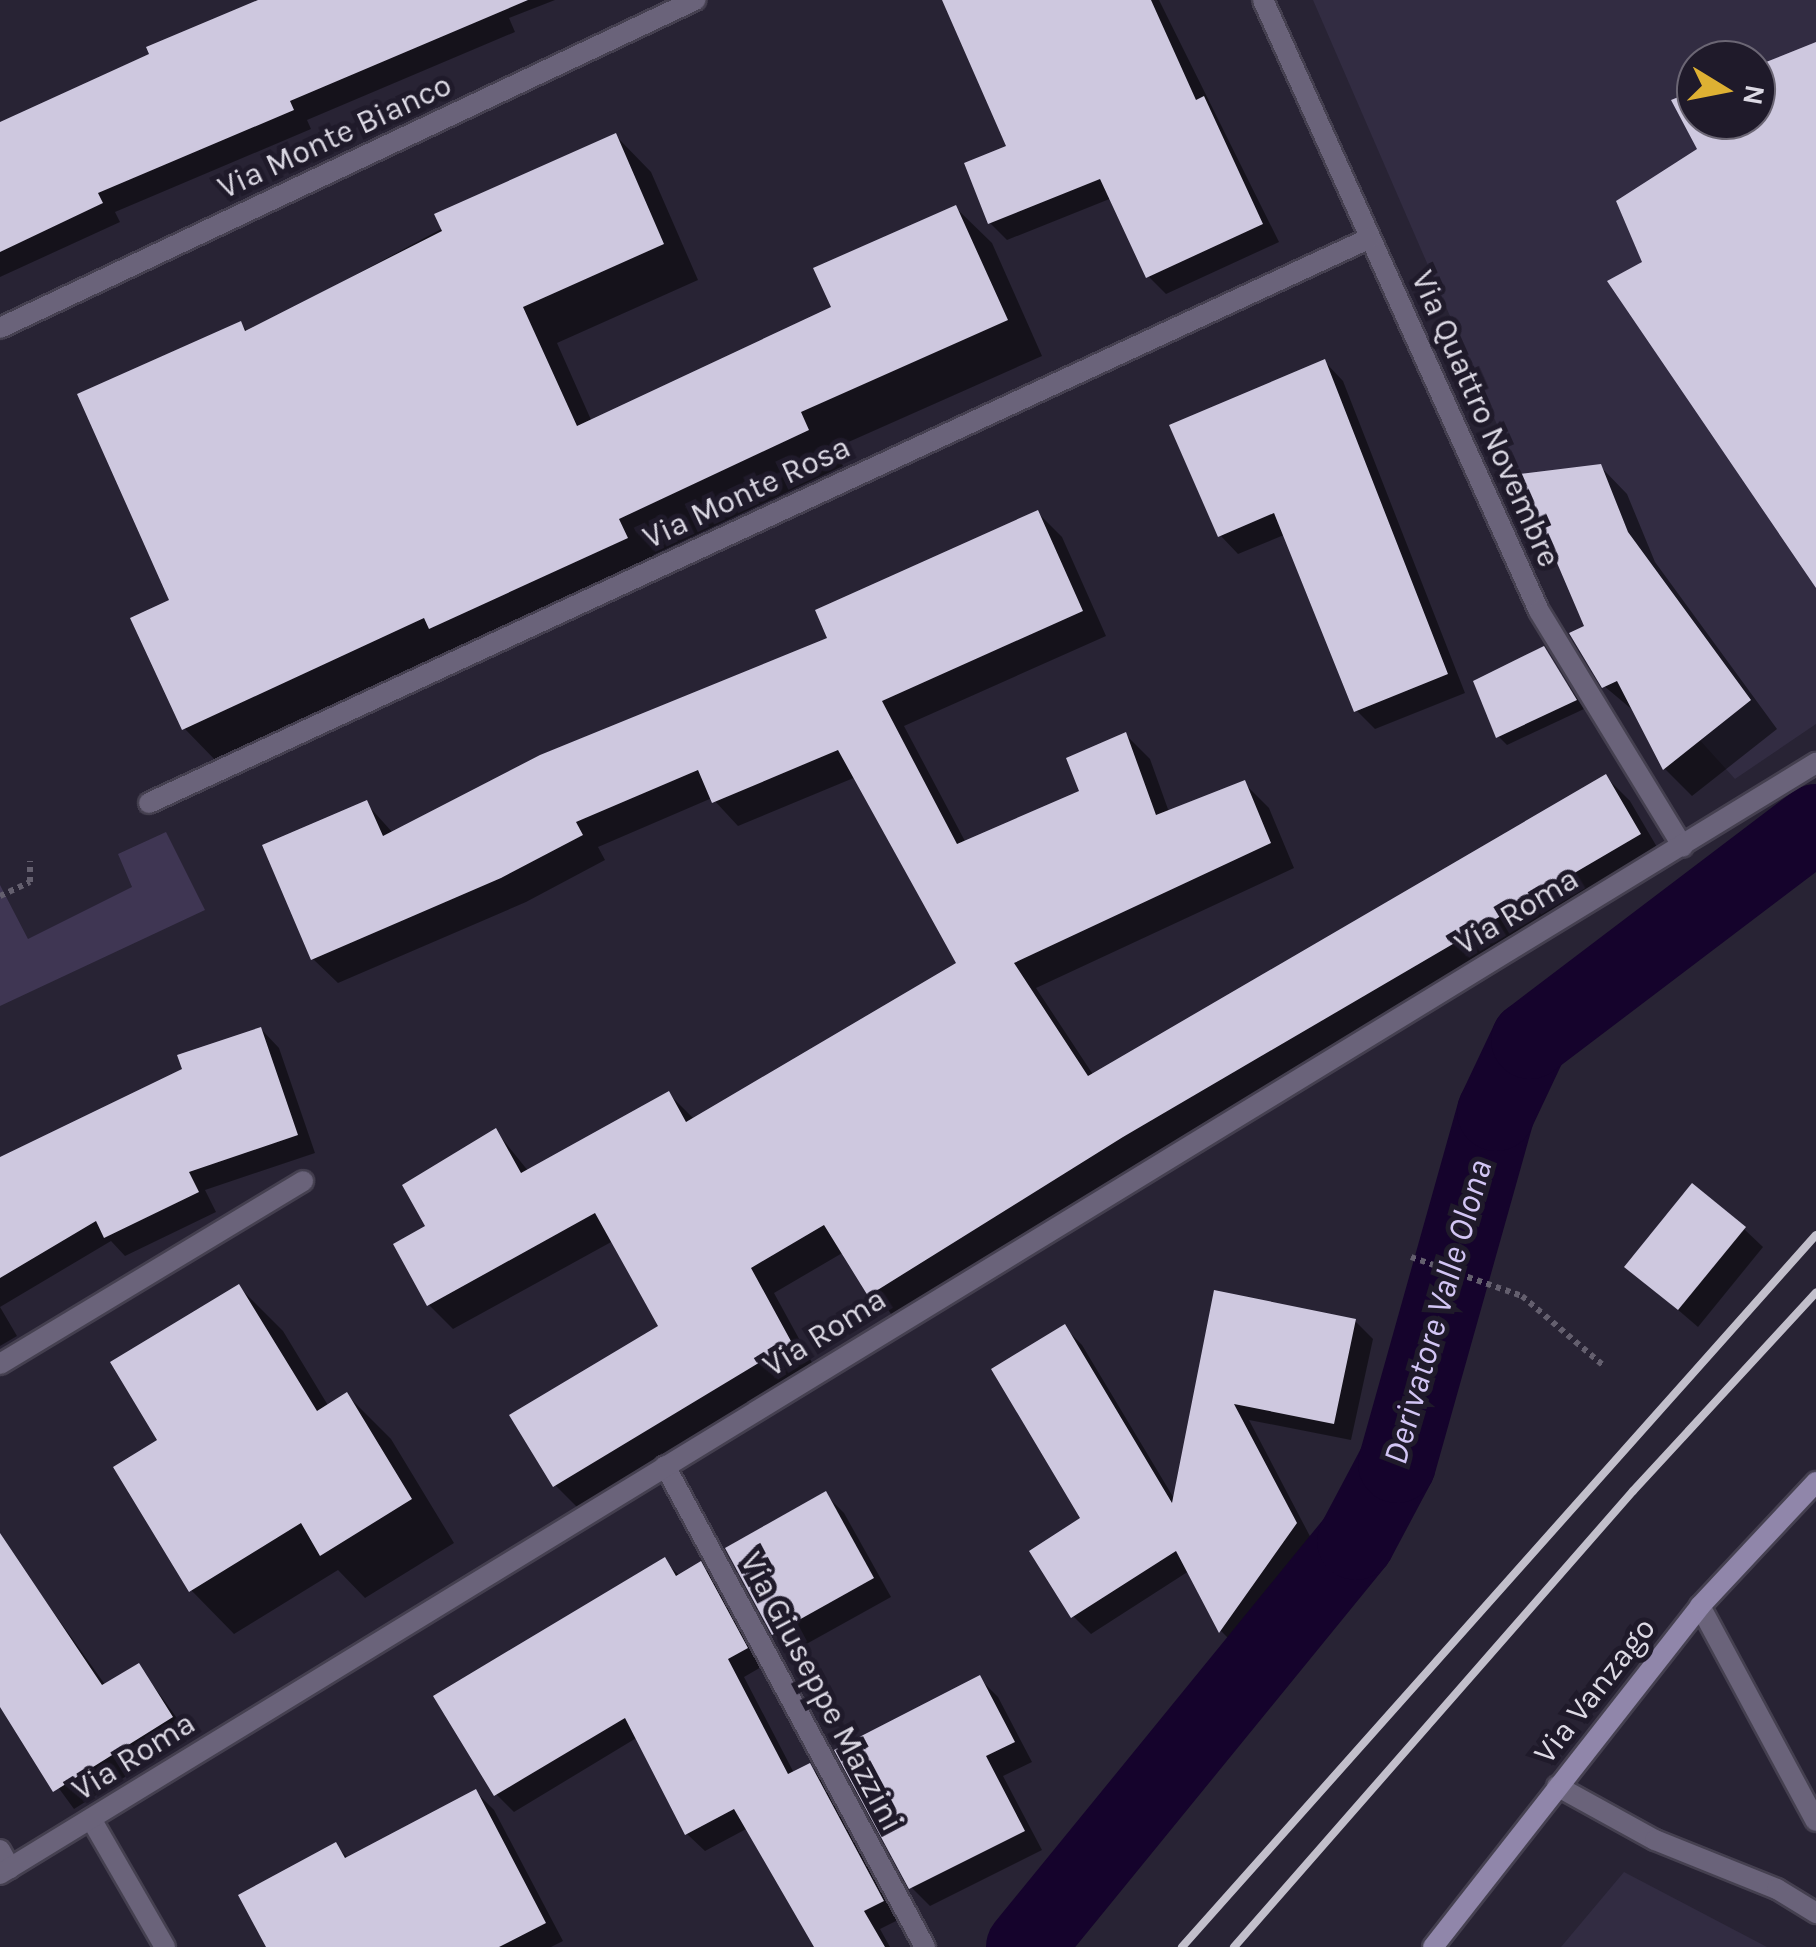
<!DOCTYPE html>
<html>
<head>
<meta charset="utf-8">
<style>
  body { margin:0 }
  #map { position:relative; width:1816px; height:1947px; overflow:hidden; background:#282334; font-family:Karla,sans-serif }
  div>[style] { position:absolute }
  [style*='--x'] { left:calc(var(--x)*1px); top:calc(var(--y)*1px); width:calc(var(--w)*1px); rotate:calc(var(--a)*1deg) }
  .built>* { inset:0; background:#322c42 }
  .green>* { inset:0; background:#3f3653 }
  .shadow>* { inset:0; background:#0007 }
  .canal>* { height:78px; margin:-39px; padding:0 39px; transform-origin:39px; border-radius:39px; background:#15032c }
  .building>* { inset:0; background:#cec8df }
  .path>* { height:6px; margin-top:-3px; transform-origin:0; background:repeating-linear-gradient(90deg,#645f6e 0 5px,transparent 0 10px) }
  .roads { filter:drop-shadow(2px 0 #454050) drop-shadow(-2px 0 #454050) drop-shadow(0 2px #454050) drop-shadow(0 -2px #454050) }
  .street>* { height:20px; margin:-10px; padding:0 10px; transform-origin:10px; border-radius:10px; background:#6a637a }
  .secondary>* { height:20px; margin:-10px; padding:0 10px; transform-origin:10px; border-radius:10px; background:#9086aa }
  .rail>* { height:8px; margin:-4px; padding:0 4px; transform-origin:4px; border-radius:4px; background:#c2bfcb }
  span { translate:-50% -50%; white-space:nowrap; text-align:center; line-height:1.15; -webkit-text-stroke:10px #1f1a2a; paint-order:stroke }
  .street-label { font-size:32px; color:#dcd9e4 }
  .water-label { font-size:35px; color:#d2c5f4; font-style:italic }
  .north { position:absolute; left:1676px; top:40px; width:100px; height:100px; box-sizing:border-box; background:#1f1a2a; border:2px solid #6b6674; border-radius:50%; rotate:100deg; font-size:28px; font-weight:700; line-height:40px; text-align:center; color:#dcd9e4 }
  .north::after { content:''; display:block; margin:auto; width:35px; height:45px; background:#deb133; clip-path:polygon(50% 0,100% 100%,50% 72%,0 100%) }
</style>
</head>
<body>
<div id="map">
  <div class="built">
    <div style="clip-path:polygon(evenodd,1313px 0,1816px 0,1816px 724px,1735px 779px,1573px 600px,1313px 0,1696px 60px,1756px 60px,1756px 120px,1696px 120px,1696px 60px)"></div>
    <div style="clip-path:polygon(1624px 1872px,1767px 1947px,1561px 1947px)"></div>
  </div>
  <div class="green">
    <div style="clip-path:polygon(166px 832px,205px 910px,0 1006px,0 885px,28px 939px,132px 887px,118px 854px)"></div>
  </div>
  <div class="shadow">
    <div style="clip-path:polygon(264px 0,555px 0,509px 18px,515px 32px,307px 120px,311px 129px,115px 212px,120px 222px,0 277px,0 125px)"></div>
    <div style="clip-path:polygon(945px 0,1159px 0,1279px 242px,1166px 294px,1148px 276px,1112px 198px,1007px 240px,990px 223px,1010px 148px)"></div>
    <div style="clip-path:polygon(616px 136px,651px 172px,698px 280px,557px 343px,592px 422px,834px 309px,956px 208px,992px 243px,1042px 356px,835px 448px,843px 466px,653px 555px,662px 574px,219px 764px,184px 728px,172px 602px,241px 324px,248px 332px)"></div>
    <div style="clip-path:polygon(1325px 362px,1343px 381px,1465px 693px,1375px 729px,1357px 711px,1284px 535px,1238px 554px,1220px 535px)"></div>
    <div style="clip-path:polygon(1600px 466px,1627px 494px,1655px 562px,1777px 729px,1692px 796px,1665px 769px,1635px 712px,1604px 686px,1588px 627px)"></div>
    <div style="clip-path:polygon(1038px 513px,1062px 537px,1106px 636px,904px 726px,966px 843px,1082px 792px,1126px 735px,1150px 759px,1169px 812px,1244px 783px,1269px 808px,1294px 868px,1036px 988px,1094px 1076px,1606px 777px,1630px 801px,1664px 859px,895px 1319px,844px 1252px,774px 1293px,815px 1368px,580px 1510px,555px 1485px,661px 1327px,613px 1241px,453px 1329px,429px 1305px,428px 1227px,496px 1131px,529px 1172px,669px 1094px,695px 1120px,959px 964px,856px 777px,738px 826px,712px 798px,598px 847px,605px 860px,526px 902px,338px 983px,313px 959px,366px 803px,393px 833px,831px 640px)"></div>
    <div style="clip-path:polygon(1544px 649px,1584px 709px,1507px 745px,1498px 736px)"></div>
    <div style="clip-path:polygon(261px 1029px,279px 1048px,315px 1153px,205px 1190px,216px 1212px,125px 1256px,111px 1241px,0 1307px,17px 1336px,0 1346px,0 1165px)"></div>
    <div style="clip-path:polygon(1744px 1229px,1763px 1247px,1698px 1327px,1628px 1267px)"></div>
    <div style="clip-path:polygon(239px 1287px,283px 1331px,329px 1407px,347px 1395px,391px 1439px,454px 1543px,365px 1598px,338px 1570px,234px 1634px,191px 1590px,161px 1441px)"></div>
    <div style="clip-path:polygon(1216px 1293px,1355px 1321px,1373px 1339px,1351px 1440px,1249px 1420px,1313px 1542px,1238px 1648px,1221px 1631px,1189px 1571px,1091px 1634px,1073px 1616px,1084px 1518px,1065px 1328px,1082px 1345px,1175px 1500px)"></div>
    <div style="clip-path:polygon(825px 1494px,844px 1513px,891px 1597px,792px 1652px,774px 1633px)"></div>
    <div style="clip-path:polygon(5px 1544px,106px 1686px,139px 1666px,190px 1736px,74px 1809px,22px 1738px,0 1679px,0 1547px)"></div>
    <div style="clip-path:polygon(664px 1561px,680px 1576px,700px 1564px,718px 1582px,763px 1666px,744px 1677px,794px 1773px,809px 1766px,827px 1783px,900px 1919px,880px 1929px,890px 1947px,817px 1947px,748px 1828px,705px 1851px,687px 1834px,638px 1737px,514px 1812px,496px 1794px)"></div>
    <div style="clip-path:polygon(979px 1678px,998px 1697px,1032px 1762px,1003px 1776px,1042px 1850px,930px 1906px,911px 1887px)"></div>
    <div style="clip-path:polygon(476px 1792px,494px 1810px,563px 1941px,551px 1947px,269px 1947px,335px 1845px,349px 1859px)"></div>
  </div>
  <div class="canal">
    <div style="--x:1025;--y:1947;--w:524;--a:-50.81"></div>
    <div style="--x:1356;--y:1541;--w:87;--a:-62"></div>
    <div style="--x:1397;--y:1464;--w:366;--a:-74.3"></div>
    <div style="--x:1496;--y:1112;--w:80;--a:-64.7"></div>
    <div style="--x:1530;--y:1040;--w:359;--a:-37.2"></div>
  </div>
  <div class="building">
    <div style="clip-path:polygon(258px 0,528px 0,290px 101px,294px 110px,98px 193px,103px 203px,0 252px,0 122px,149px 54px,146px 47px)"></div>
    <div style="clip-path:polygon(942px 0,1151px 0,1196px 100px,1204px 96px,1263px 224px,1146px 278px,1100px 179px,988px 224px,964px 163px,1006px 146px)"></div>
    <div style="clip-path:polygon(1816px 42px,1816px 588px,1607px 281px,1642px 262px,1616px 201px,1697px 149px,1671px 100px,1696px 90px,1696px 120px,1756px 120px,1756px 66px)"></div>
    <div style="clip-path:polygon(616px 133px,664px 244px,523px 307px,577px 426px,831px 307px,813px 268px,956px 205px,1008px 320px,801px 412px,809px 430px,619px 519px,628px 538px,429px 629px,424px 618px,182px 730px,130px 618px,169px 600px,77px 394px,241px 321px,245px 331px,442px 231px,434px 214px)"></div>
    <div style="clip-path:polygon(1325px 359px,1448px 674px,1354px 712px,1274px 513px,1218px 537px,1169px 425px)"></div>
    <div style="clip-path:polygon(1601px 464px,1628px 532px,1751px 700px,1663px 770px,1617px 681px,1602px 688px,1569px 633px,1584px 626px,1519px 474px)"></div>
    <div style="clip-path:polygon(1038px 510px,1083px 611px,882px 701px,957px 844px,1079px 791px,1066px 758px,1126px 732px,1156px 815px,1245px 780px,1271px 843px,1014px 963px,1088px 1076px,1606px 774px,1641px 834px,1123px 1137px,868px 1296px,824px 1225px,751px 1268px,792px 1343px,553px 1487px,509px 1415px,658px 1326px,595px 1213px,427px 1306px,393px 1244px,425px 1226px,402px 1185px,496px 1128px,521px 1173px,669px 1091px,686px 1122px,956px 963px,838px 750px,712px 803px,698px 770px,576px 822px,583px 835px,501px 878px,311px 960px,262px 845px,367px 800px,383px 836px,540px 755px,827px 638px,815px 610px)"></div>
    <div style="clip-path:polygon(1544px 646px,1577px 700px,1496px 738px,1473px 681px)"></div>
    <div style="clip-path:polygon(261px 1027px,298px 1135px,189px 1172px,199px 1192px,104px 1238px,96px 1221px,0 1278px,0 1157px,182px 1069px,177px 1055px)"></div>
    <div style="clip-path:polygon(1692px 1183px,1746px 1227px,1678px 1310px,1624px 1267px)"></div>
    <div style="clip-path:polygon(239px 1284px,317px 1411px,347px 1392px,412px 1499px,320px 1556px,301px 1523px,189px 1592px,113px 1467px,157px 1440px,110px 1362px)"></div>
    <div style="clip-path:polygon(1214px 1290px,1356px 1319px,1334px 1424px,1234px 1404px,1297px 1523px,1219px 1633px,1176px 1551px,1071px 1618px,1029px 1551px,1080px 1518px,991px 1369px,1065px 1324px,1172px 1503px)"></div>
    <div style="clip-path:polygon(826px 1491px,874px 1578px,772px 1635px,725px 1548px)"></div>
    <div style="clip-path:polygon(0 1533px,102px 1685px,139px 1663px,173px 1717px,53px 1792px,0 1707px)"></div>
    <div style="clip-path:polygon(665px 1557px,676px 1576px,701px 1561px,748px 1648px,728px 1659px,788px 1774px,810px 1763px,884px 1901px,864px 1911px,885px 1947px,814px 1947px,734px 1809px,685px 1835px,625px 1718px,494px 1796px,433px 1696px)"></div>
    <div style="clip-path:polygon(980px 1675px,1015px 1742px,986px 1756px,1025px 1831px,909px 1889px,834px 1750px)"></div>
    <div style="clip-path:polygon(476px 1789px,546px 1923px,499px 1947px,266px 1947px,238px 1895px,336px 1842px,345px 1858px)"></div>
  </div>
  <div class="path">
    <div style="--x:0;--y:896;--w:33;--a:-25"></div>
    <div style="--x:30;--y:882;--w:21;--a:-90"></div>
    <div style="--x:1411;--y:1257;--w:118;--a:19.4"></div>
    <div style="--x:1522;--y:1296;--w:108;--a:40.5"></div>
  </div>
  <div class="roads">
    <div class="street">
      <div style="--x:1263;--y:0;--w:670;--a:65.69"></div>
      <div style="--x:1539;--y:611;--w:276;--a:58.6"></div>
      <div style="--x:0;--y:328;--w:769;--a:-25.26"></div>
      <div style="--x:149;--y:803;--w:1345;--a:-24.83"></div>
      <div style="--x:0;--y:1364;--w:354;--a:-31.1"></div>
      <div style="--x:665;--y:1466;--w:547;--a:61.61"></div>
      <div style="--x:1700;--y:1606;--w:244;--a:61.7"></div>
      <div style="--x:1557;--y:1786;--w:112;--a:28.9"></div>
      <div style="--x:1655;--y:1840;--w:131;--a:21.9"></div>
      <div style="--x:1777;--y:1889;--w:46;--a:31.6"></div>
      <div style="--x:91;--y:1819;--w:148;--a:60"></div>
      <div style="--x:0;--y:1850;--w:21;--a:61"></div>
      <div style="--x:0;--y:1874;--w:2129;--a:-31.46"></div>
    </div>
    <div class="secondary">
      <div style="--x:1433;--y:1947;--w:433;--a:-51.9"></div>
      <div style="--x:1700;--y:1606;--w:170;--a:-46.9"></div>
    </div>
  </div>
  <div class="rail">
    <div style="--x:1182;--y:1947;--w:953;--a:-48.32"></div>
    <div style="--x:1234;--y:1947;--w:606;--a:-48.81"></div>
    <div style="--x:1633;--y:1491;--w:270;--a:-47.3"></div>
  </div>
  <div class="street-label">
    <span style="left:335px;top:137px;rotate:-25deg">Via Monte Bianco</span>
    <span style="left:1485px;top:419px;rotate:66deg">Via Quattro Novembre</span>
    <span style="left:747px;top:493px;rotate:-25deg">Via Monte Rosa</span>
    <span style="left:1517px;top:912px;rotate:-31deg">Via Roma</span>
    <span style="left:825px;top:1333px;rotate:-32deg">Via Roma</span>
    <span style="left:1595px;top:1691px;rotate:-52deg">Via Vanzago</span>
    <span style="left:821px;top:1692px;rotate:62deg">Via Giuseppe Mazzini</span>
    <span style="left:134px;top:1757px;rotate:-32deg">Via Roma</span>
  </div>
  <div class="water-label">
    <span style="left:1438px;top:1312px;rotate:-74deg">Derivatore Valle Olona</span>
  </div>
  <div class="north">N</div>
</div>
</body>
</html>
